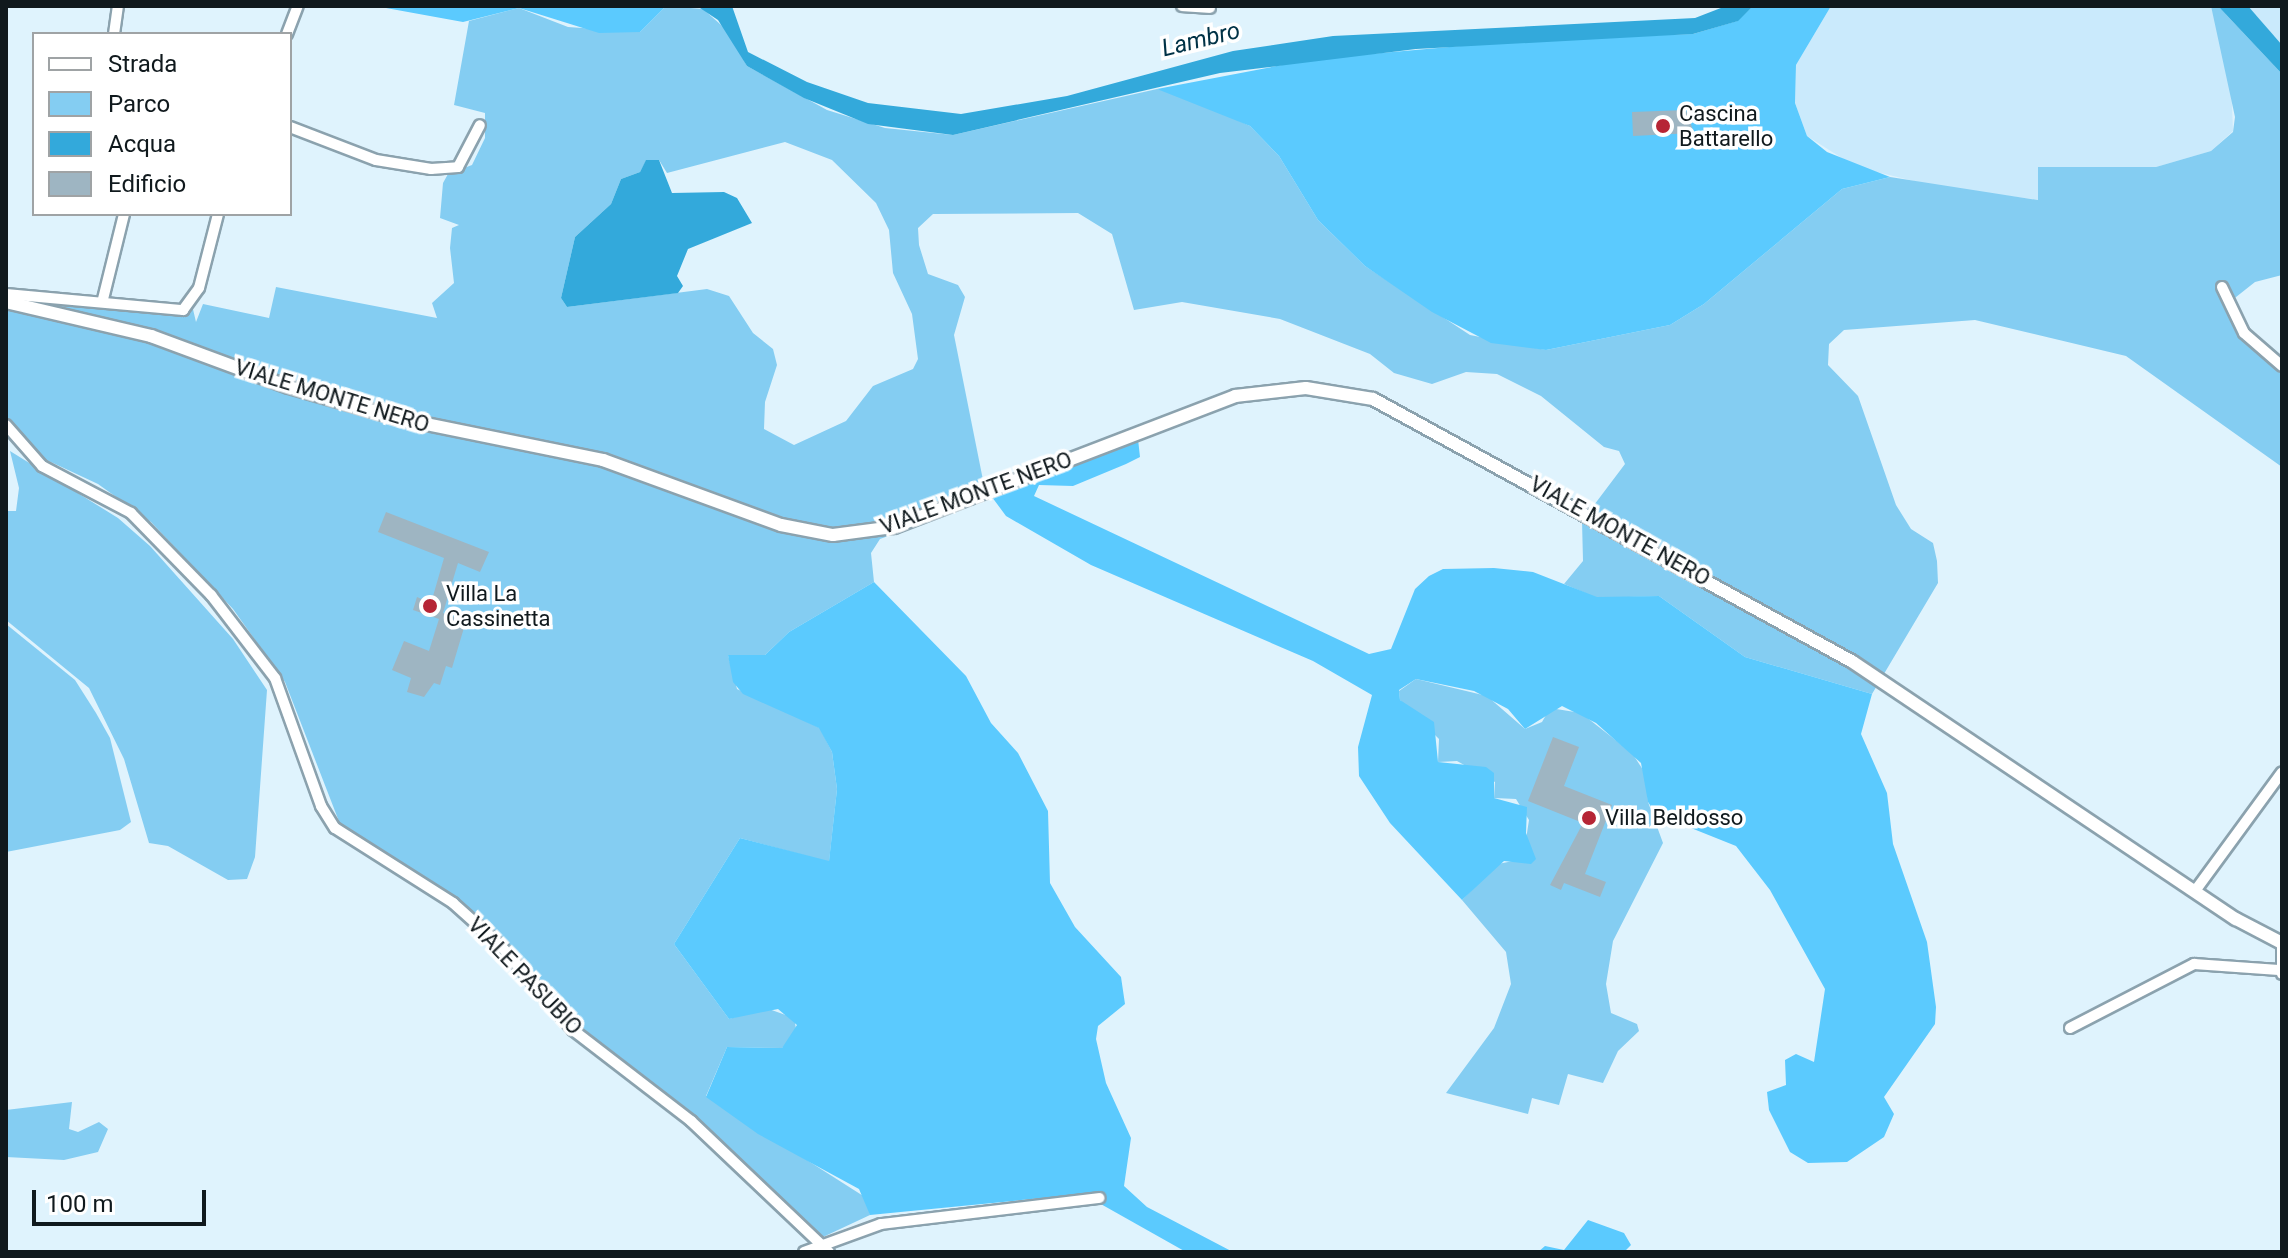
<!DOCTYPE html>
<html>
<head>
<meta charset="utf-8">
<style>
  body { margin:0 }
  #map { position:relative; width:2288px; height:1258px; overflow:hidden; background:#dff3fd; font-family:Roboto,sans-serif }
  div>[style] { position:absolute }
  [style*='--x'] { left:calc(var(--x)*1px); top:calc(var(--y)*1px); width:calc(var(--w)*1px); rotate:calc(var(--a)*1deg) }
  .built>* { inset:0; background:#caeafc }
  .green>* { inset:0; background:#84cdf2 }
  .forest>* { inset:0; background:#5bcafe }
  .water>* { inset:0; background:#33a9db }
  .building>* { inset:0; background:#9eb5c2 }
  .roads { filter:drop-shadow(2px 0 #8ba2ae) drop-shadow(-2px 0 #8ba2ae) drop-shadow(0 2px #8ba2ae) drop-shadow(0 -2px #8ba2ae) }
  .minor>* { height:10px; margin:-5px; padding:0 5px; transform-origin:5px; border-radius:5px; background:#fff }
  .tertiary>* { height:12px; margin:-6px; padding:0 6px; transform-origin:6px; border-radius:6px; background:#fff }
  .dots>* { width:22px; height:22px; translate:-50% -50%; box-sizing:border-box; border:4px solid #fff; border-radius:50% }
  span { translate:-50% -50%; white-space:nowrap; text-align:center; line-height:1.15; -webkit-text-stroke:7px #fff; paint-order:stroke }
  .poi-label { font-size:22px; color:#10191d }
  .left { translate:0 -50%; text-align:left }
  .street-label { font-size:22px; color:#10191d }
  .water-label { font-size:24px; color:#003246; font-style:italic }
  .frame { position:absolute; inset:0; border:8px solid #10191d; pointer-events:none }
  .legend { position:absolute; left:32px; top:32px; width:260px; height:184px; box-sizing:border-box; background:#fff; border:2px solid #9fa3a5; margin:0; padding:10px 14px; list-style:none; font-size:24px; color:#10191d }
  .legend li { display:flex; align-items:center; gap:16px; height:40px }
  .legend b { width:40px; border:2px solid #9fa3a5 }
  .scale { position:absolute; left:32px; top:1190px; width:174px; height:36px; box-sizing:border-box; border:4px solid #10191d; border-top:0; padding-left:10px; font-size:24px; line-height:28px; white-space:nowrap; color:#10191d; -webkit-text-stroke:6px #fff; paint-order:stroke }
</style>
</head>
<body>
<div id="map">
  <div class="built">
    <div style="clip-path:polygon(1831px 6px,2211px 6px,2231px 81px,2233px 131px,2211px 151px,2156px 167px,2117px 168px,2039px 200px,1939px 187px,1856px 167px,1807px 136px,1795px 103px,1796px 65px)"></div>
    <div style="clip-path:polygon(2248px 6px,2282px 6px,2282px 45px,2250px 9px)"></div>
  </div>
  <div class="green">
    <div style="clip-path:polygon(evenodd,666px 6px,703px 9px,729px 32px,747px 66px,827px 110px,885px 128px,953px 135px,1157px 89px,1182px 94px,1250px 126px,1279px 156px,1318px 220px,1365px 266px,1470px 335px,1546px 350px,1670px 325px,1704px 304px,1842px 189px,1890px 177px,2038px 200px,2038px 167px,2156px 167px,2211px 151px,2233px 132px,2235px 117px,2211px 6px,2218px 6px,2282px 74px,2282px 275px,2255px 282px,2231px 301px,2230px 312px,2282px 366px,2282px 467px,2126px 356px,1975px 320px,1844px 330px,1829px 344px,1828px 365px,1858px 396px,1896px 505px,1911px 529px,1933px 543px,1937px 561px,1938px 583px,1872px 694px,1745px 657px,1659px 596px,1597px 598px,1564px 584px,1583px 561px,1582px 521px,1625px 464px,1619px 451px,1604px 447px,1541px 396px,1497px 374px,1466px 372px,1432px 384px,1394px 373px,1370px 354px,1280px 319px,1182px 302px,1134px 310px,1112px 234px,1078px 213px,933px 214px,918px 228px,919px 245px,928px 274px,958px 285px,965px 297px,954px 335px,987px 500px,880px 539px,871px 553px,874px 582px,789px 632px,765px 655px,728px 655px,737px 689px,820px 728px,832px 752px,837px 789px,829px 862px,740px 838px,674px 944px,729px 1019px,766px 1008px,794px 1018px,797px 1034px,782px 1048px,727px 1047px,706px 1096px,868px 1199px,870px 1215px,823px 1237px,695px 1116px,577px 1025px,506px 943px,457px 898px,340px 824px,285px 682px,233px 609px,151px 522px,98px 484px,38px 456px,6px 416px,6px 305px,148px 339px,285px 390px,414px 427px,626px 472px,681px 493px,683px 488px,603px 460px,397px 418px,289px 387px,151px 336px,6px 302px,6px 294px,120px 300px,171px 310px,192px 305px,196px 322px,203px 304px,269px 318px,276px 287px,437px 318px,432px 303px,454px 283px,450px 248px,452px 228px,459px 225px,440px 218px,443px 183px,448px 174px,472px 165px,485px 138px,485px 113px,454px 105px,469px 21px,519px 8px,568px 27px,640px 32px,666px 6px,785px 142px,832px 160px,876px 203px,889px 230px,893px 273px,912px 314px,918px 359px,913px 369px,873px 386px,846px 421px,794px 445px,764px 429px,765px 402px,777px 365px,773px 349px,753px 333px,729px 296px,707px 289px,567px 307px,561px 298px,575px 237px,611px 204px,621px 179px,640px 172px,646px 161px,659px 160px,667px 173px,785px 142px)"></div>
    <div style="clip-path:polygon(10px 451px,118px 518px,150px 546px,233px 639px,267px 690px,255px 857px,247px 879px,228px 880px,168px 846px,149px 843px,124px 759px,89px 688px,6px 620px,6px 511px,16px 511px,19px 488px)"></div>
    <div style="clip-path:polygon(6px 624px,75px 680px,96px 713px,110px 738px,131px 822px,120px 830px,6px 852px)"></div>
    <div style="clip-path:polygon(1416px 679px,1487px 696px,1525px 729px,1542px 722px,1550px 708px,1581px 713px,1632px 753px,1647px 776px,1648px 802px,1663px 843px,1613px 941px,1606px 984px,1611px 1013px,1637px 1024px,1639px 1031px,1618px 1051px,1603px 1083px,1568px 1074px,1559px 1105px,1532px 1098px,1528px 1114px,1446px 1093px,1494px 1028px,1511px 984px,1506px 952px,1462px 900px,1498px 864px,1523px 859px,1529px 820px,1516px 799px,1494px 798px,1495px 782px,1457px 761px,1438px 762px,1439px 739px,1400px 700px,1399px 691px)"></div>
    <div style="clip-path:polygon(72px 1102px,69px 1129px,78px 1132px,99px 1122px,108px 1129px,98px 1152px,64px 1160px,6px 1157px,6px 1110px)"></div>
  </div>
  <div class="forest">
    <div style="clip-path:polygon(375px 6px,666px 6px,640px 32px,599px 33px,519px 8px,463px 22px)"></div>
    <div style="clip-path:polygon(1753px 6px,1831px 6px,1796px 65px,1795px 103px,1807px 136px,1827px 152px,1890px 177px,1842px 189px,1704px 304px,1670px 325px,1546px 350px,1491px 343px,1432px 312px,1365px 266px,1318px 220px,1279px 156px,1250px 126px,1157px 89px,1313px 59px,1540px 39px,1693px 34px,1737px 21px)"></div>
    <div style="clip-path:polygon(1138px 439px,1140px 457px,1126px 464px,1073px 486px,1039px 485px,1034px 496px,1369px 654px,1391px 649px,1415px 589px,1429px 576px,1443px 569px,1494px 568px,1533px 572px,1597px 597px,1659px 596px,1745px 657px,1872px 694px,1861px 734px,1887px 793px,1893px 844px,1927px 942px,1936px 1007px,1935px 1024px,1884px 1097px,1894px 1114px,1884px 1137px,1847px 1162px,1808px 1163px,1790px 1152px,1769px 1110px,1767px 1092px,1786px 1085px,1785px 1060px,1796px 1054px,1814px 1062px,1825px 989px,1770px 890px,1736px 846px,1656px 814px,1648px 802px,1641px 763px,1596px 723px,1562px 706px,1525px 729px,1508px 709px,1474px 691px,1416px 679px,1399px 690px,1400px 700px,1434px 722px,1438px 762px,1486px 767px,1494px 773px,1494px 798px,1527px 807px,1526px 833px,1536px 859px,1531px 864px,1504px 861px,1462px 900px,1390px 823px,1359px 776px,1358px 747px,1372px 695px,1313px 661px,1091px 565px,1006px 516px,989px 493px)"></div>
    <div style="clip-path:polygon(874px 582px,966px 676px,991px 723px,1018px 753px,1048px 811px,1050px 883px,1075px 927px,1121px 977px,1125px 1004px,1098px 1026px,1096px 1039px,1106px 1083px,1131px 1138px,1124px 1186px,1147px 1207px,1233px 1252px,1186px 1252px,1083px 1194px,870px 1215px,859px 1189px,758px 1134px,706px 1097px,727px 1047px,782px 1048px,797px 1025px,778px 1009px,729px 1019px,674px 944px,740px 838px,829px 861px,837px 789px,832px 752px,819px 728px,743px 694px,733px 682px,728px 655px,765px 655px,789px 632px)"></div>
    <div style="clip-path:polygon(1588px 1220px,1624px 1233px,1631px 1245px,1624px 1252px,1538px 1252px,1545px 1246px,1564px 1250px)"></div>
  </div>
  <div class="water">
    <div style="clip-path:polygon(697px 6px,732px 6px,748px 52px,807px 82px,868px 103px,961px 114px,1067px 96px,1233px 51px,1333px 36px,1695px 18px,1726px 6px,1753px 6px,1738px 21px,1693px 34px,1416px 49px,1220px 73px,953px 135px,868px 124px,804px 98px,747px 66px,718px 20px)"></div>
    <div style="clip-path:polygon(2218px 6px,2248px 6px,2282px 45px,2282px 74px)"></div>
    <div style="clip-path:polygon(646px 160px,659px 160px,672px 193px,724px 192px,737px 198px,752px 223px,688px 249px,677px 276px,683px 286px,678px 293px,567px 307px,561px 298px,575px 237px,611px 204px,621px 179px,640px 172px)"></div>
  </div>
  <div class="building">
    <div style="clip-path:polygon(1686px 110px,1694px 133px,1633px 136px,1632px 112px)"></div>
    <div style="clip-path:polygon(386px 512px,489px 552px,480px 572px,458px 563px,443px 613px,466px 621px,452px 668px,446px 666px,440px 685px,434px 683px,424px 697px,407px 692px,411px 678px,392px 670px,404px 641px,429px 651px,439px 619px,413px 610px,417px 597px,431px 603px,444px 558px,378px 532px)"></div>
    <div style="clip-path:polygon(1553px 737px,1579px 747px,1564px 786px,1612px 805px,1585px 874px,1606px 882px,1600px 897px,1564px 883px,1561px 890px,1550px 885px,1583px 823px,1528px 801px)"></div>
  </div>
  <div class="roads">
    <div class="minor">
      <div style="--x:1182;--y:6;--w:28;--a:4"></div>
      <div style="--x:114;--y:34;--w:28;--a:-82"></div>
      <div style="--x:287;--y:34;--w:30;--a:-69"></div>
      <div style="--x:290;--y:127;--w:92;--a:21"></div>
      <div style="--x:376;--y:160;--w:56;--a:9.3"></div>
      <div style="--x:431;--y:169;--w:27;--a:-4"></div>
      <div style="--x:458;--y:167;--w:47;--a:-62.4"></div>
      <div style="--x:2222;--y:287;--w:51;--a:64.4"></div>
      <div style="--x:2244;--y:333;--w:50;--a:41"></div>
      <div style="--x:6;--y:294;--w:178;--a:5.2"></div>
      <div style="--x:183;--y:310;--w:27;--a:-54"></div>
      <div style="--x:199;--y:288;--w:76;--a:-75.6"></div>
      <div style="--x:103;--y:299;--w:88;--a:-76.1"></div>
      <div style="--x:6;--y:425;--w:55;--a:48.7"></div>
      <div style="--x:42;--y:466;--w:101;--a:27.8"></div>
      <div style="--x:131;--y:513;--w:115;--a:45.7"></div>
      <div style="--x:211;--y:595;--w:105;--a:52.4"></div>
      <div style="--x:275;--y:678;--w:136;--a:70.2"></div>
      <div style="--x:321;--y:806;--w:26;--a:58"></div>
      <div style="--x:335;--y:828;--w:140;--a:32.4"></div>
      <div style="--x:453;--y:903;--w:66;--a:41.9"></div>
      <div style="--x:502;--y:947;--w:109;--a:49.5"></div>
      <div style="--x:573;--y:1030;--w:149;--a:37.6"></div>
      <div style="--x:691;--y:1121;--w:190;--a:43.5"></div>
      <div style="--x:2195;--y:891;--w:147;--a:-53.8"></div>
      <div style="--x:2282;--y:974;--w:29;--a:-90"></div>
      <div style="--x:2070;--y:1028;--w:140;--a:-27.3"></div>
      <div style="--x:2194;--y:964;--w:85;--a:4"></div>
      <div style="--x:804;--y:1252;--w:82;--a:-20"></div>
      <div style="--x:881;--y:1224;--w:220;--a:-6.8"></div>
    </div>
    <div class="tertiary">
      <div style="--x:6;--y:302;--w:149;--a:13.2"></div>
      <div style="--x:151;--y:336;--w:147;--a:20.3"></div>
      <div style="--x:289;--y:387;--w:112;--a:16"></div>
      <div style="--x:397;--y:418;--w:210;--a:11.5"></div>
      <div style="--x:603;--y:460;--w:189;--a:20.1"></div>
      <div style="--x:781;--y:525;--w:53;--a:10.9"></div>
      <div style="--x:833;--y:535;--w:62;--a:-7.5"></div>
      <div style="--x:894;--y:527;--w:365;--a:-21"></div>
      <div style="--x:1235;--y:396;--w:71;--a:-6.4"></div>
      <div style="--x:1306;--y:388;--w:68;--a:9.3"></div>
      <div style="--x:1373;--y:399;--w:547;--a:28.72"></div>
      <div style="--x:1853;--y:662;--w:461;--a:33.9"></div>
      <div style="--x:2236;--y:919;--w:52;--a:27.6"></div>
    </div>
  </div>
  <div class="dots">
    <div style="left:1663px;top:126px;background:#b62535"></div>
    <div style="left:430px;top:606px;background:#b62535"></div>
    <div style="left:1589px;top:818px;background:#b62535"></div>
  </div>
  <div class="poi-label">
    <span class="left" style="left:1679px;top:126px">Cascina<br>Battarello</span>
    <span class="left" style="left:446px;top:606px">Villa La<br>Cassinetta</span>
    <span class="left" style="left:1605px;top:818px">Villa Beldosso</span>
  </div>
  <div class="street-label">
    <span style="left:332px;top:396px;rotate:17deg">VIALE MONTE NERO</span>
    <span style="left:976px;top:493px;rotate:-20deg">VIALE MONTE NERO</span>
    <span style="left:1620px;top:531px;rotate:29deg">VIALE MONTE NERO</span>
    <span style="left:525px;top:976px;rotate:46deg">VIALE PASUBIO</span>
  </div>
  <div class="water-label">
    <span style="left:1201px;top:40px;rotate:-14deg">Lambro</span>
  </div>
  <div class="frame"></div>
  <ul class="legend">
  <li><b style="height:10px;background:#fff"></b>Strada</li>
  <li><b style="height:22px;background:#84cdf2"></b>Parco</li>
  <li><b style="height:22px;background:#33a9db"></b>Acqua</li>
  <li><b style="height:22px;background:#9eb5c2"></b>Edificio</li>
  </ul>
  <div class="scale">100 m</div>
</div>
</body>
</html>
